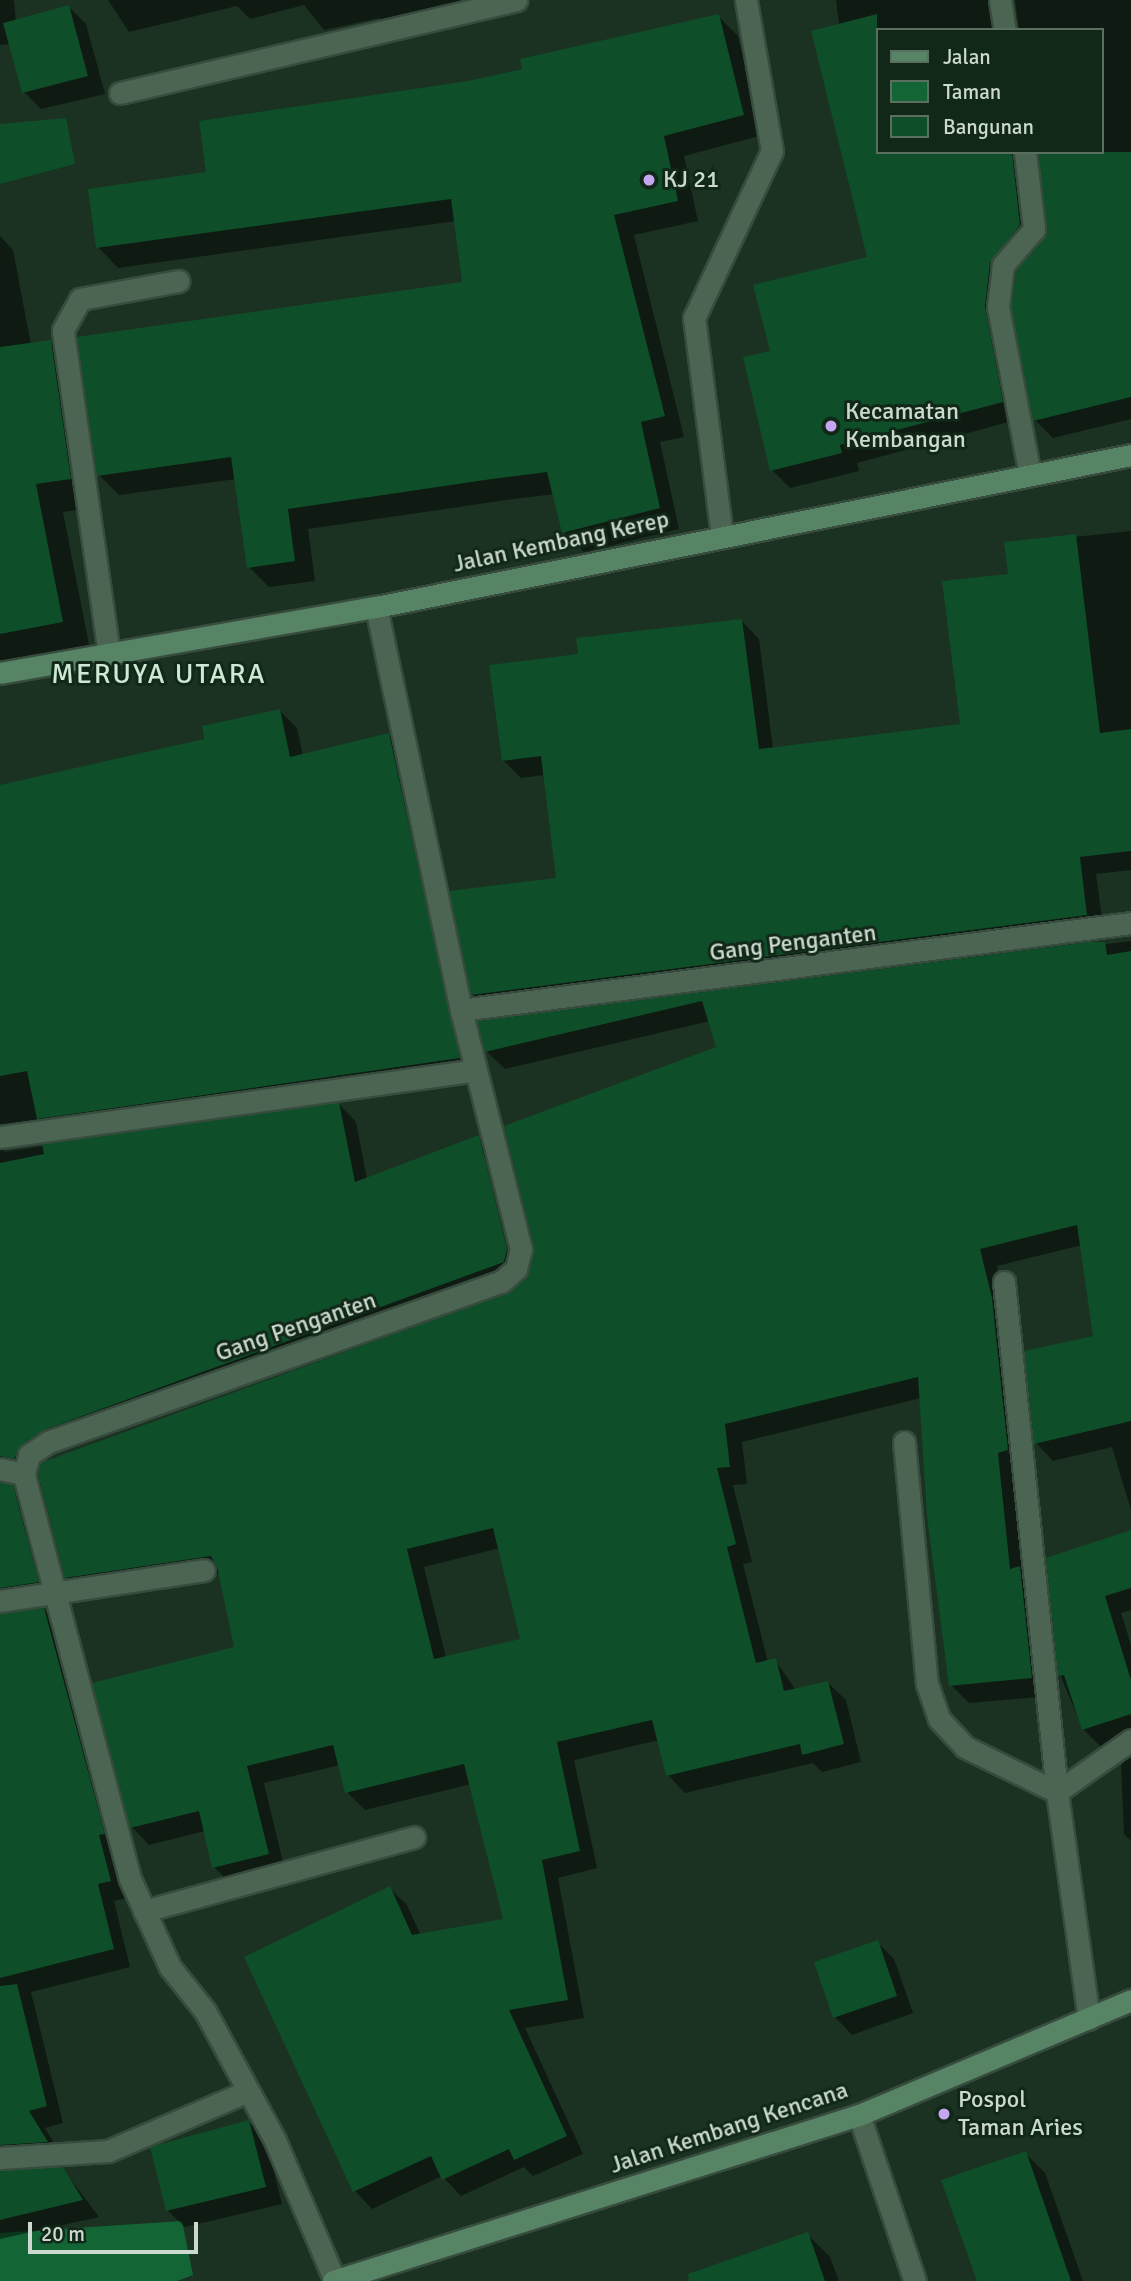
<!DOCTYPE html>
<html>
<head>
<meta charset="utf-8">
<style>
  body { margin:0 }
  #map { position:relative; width:1131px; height:2281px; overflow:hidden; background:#1b3222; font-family:Signika,sans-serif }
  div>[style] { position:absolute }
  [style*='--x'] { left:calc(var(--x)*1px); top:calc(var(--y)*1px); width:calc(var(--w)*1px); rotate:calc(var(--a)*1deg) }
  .green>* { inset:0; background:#146536 }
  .shadow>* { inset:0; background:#0007 }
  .building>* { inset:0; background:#0e4e29 }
  .roads { filter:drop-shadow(2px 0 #374c3e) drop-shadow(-2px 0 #374c3e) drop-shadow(0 2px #374c3e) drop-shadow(0 -2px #374c3e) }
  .street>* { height:21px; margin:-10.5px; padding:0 10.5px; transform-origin:10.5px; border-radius:10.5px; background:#4c6553 }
  .secondary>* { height:21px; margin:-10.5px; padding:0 10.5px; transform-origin:10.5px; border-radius:10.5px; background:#4c6553 }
  .primary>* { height:21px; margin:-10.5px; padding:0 10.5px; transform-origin:10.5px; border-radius:10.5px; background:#568464 }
  .dots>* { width:19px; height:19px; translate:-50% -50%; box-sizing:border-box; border:4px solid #112818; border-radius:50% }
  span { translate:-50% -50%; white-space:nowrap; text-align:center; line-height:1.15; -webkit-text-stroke:6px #112818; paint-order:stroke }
  .poi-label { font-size:24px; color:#cbd9ce }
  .left { translate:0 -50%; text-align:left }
  .street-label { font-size:24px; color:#cbd9ce }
  .quarter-label { font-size:28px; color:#cde9d3; letter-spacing:2px }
  .legend { position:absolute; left:876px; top:28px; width:228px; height:126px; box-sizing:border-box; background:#112818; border:2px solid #5b6f61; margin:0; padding:9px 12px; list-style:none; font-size:21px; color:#cbd9ce }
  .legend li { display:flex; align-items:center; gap:14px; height:35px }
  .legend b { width:35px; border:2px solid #5b6f61 }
  .scale { position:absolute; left:28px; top:2222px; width:170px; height:32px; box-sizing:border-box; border:4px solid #cbd9ce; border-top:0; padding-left:9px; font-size:21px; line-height:24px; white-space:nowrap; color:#cbd9ce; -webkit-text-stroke:5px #112818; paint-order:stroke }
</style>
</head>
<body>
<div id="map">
  <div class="green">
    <div style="clip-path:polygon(182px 2221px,193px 2275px,177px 2281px,0 2281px,0 2233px)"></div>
  </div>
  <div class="shadow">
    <div style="clip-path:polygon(0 0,14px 0,16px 22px,69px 7px,86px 24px,105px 94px,41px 109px,24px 92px,11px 44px,0 45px)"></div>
    <div style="clip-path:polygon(108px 0,475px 0,385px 24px,379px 18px,324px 30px,304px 5px,250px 19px,237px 6px,129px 32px)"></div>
    <div style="clip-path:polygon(evenodd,836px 0,998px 0,1009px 30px,877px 30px,877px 152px,1101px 152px,1101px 30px,1019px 30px,1015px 0,1131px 0,1131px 419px,1053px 438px,1035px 420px,1013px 306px,1018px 268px,1008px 281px,1002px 325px,1020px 419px,857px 463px,859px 471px,790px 488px,772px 470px,772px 352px,869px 258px,836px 0,1040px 157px,1049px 228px,1038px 243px,1029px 171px,1040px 157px)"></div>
    <div style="clip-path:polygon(718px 16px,738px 36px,763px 135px,684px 156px,698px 221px,634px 235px,684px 437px,660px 442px,679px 529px,584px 552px,564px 532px,555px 494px,514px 499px,308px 529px,315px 581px,269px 587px,249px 567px,236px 479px,119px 495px,99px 475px,464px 284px,456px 221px,118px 268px,98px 247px,208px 174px,469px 83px)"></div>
    <div style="clip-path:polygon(0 236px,13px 250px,31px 345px,51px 342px,79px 370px,98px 507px,63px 512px,90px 650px,0 667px)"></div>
    <div style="clip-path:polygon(1131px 531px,1131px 870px,1096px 874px,1104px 933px,491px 1012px,473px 995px,558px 879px,545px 775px,521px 778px,503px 760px,580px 656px,742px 621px,759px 639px,773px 749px,962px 725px,1010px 575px,1006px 544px)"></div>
    <div style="clip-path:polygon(evenodd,280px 711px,297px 728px,303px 756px,389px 735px,406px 752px,476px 1075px,16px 1141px,3px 1152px,339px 1104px,356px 1122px,367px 1179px,478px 1137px,496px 1155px,524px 1267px,512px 1287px,61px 1447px,38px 1462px,32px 1475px,14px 1473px,3px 1484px,30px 1505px,55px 1599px,15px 1605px,8px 1615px,44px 1609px,61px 1627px,127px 1898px,114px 1901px,130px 1967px,31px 1992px,63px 2123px,45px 2128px,63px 2159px,16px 2162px,8px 2172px,63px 2169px,99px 2217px,0 2239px,0 786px,206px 741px,280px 711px,482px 1157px,486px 1157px,511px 1257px,508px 1258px,482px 1157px)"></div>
    <div style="clip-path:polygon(evenodd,1131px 941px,1131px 1510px,1112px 1447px,1053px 1461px,1036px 1443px,1095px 1337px,1082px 1245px,997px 1266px,1010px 1317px,1049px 1696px,969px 1703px,951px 1685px,921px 1398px,742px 1442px,747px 1484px,733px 1485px,752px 1562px,743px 1564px,768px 1662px,775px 1660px,796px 1690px,828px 1683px,846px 1700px,861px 1762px,822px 1772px,813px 1763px,685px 1793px,668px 1775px,659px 1740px,574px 1760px,597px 1868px,558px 1878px,584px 2018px,525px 2028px,583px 2154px,533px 2176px,524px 2167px,461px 2196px,442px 2176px,372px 2209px,355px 2191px,389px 1888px,407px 1905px,421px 1936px,505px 1920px,471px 1784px,365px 1810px,347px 1792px,340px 1765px,264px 1783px,285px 1871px,232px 1885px,214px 1867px,205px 1831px,149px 1845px,132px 1827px,236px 1649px,219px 1574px,84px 1595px,66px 1577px,507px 1295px,718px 1048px,710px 1021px,505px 1069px,487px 1052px,480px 1023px,1131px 941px,500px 1548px,522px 1640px,446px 1658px,424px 1567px,500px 1548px)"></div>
    <div style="clip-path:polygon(1131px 1542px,1131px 1610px,1121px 1613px,1131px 1645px,1131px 1745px,1125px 1739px,1101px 1747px,1083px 1729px,1060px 1675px)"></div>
    <div style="clip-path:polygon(1131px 1754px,1131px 1841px,1124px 1834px,1121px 1765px)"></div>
    <div style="clip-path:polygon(877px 1942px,894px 1959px,913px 2013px,852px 2035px,835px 2017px)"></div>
    <div style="clip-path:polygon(249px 2122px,266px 2140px,282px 2204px,185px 2227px,167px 2210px)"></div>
    <div style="clip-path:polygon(1025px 2153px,1045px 2173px,1083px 2281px,979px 2281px)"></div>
    <div style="clip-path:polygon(807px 2234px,830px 2257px,839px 2281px,700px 2281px)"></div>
  </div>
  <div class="building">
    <div style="clip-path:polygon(69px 5px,88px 76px,22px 93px,3px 23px)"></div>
    <div style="clip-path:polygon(719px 14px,744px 115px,664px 136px,678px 201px,614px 215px,665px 416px,641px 422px,660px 508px,562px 533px,547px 472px,492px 479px,288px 509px,295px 561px,247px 568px,231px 457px,97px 476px,77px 337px,462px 282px,451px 199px,96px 248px,88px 189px,206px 172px,199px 121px,468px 81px,522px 69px,520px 59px)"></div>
    <div style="clip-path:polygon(877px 14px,877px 152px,1012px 152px,1020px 225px,990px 263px,985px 306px,1003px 402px,840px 445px,842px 453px,770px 471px,743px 357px,770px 351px,753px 285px,867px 257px,811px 31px)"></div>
    <div style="clip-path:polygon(66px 118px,75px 164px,0 184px,0 124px)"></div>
    <div style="clip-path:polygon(1038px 152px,1131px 152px,1131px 397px,1033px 421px,1011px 307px,1016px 271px,1047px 232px)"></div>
    <div style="clip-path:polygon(51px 340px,71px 479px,36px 484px,63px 622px,0 634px,0 347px)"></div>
    <div style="clip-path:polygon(1076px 534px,1100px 733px,1131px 729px,1131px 851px,1080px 857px,1087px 915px,471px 995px,449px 891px,556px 878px,541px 756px,502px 761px,489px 665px,578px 654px,576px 638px,742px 619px,759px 749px,960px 724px,942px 581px,1008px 574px,1004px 542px)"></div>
    <div style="clip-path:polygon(280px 709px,290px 757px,389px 733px,460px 1058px,37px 1119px,27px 1071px,0 1076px,0 785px,204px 739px,202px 726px)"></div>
    <div style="clip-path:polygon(evenodd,1090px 942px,1105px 942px,1107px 955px,1131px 951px,1131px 1421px,1034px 1444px,1024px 1351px,1093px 1336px,1077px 1225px,980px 1249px,992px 1298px,1008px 1450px,998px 1453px,1010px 1569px,1020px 1566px,1032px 1678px,949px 1686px,927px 1516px,918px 1377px,725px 1424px,730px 1467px,717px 1468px,736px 1544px,727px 1547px,756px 1663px,776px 1658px,784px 1691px,828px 1681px,844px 1744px,802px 1755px,800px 1744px,666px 1776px,652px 1720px,557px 1742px,580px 1851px,542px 1860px,568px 2000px,509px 2010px,567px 2136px,514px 2160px,509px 2149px,442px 2180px,431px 2156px,353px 2192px,244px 1957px,390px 1886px,412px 1935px,503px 1919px,464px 1764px,345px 1793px,333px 1745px,247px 1766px,269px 1854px,212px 1868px,199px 1811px,130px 1828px,92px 1683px,234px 1647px,217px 1567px,211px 1556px,65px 1578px,38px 1474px,40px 1463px,509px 1292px,528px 1273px,534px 1246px,504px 1126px,716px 1047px,702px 1001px,485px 1052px,477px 1021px,1090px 942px,493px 1528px,520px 1639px,434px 1659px,407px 1549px,493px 1528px)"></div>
    <div style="clip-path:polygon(339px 1102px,355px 1182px,479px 1135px,507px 1249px,504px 1262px,44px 1430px,21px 1445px,14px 1459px,0 1456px,0 1163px,44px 1154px,42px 1144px)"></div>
    <div style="clip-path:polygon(0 1482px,13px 1485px,39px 1582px,0 1588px)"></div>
    <div style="clip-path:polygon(1131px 1530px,1131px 1588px,1105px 1596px,1131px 1680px,1131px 1714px,1082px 1730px,1064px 1675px,1058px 1676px,1046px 1558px)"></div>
    <div style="clip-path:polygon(44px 1608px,105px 1834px,99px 1835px,111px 1881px,98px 1884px,114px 1949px,0 1978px,0 1614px)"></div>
    <div style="clip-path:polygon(878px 1940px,897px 1996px,833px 2018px,814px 1962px)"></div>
    <div style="clip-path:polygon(17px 1984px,47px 2106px,29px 2111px,48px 2142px,0 2145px,0 1986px)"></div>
    <div style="clip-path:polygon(249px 2120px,266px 2187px,166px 2211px,150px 2147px)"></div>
    <div style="clip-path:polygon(1026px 2151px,1071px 2281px,977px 2281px,941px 2180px)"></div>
    <div style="clip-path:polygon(63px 2167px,83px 2200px,0 2220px,0 2171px)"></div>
    <div style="clip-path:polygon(808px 2232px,825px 2281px,689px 2281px,688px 2274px)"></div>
  </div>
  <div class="roads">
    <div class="street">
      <div style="--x:1000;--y:0;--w:30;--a:81"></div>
      <div style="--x:120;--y:93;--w:407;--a:-13.2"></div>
      <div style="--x:1025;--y:152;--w:78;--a:83.3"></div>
      <div style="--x:1034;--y:229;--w:48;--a:130.7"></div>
      <div style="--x:1003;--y:265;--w:42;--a:96.8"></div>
      <div style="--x:998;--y:307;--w:171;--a:79.2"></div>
      <div style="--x:109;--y:654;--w:327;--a:-98.1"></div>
      <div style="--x:63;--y:330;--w:35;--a:-61"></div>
      <div style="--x:80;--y:299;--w:100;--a:-10.4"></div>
      <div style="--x:461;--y:1010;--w:676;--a:-7.4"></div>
      <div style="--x:0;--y:1137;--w:480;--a:-8"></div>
      <div style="--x:1004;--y:1282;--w:513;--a:84.07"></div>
      <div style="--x:1057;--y:1792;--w:229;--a:82"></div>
      <div style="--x:904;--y:1442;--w:243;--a:84.6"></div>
      <div style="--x:927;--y:1684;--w:37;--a:71"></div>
      <div style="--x:939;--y:1719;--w:38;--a:47"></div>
      <div style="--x:965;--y:1747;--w:102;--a:26.1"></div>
      <div style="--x:0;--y:1469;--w:25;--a:12"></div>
      <div style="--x:0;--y:1601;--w:206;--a:-8.6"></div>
      <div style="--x:1057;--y:1792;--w:90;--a:-35.1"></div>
      <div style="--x:144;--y:1911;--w:280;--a:-15.3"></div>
      <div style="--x:859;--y:2115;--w:175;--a:71.4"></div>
      <div style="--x:0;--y:2158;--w:108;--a:-3.7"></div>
      <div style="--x:108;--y:2151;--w:147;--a:-23.2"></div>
      <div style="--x:335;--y:2281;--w:153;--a:-113.1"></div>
      <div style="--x:275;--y:2140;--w:147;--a:-118.5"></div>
      <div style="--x:205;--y:2011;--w:56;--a:-128.5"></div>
      <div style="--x:170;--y:1967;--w:97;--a:-114.4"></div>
      <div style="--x:130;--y:1879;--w:419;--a:-104.7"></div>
      <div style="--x:24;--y:1474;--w:20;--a:-75"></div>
      <div style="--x:29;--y:1455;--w:23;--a:-34"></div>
      <div style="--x:48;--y:1442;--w:480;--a:-19.5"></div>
      <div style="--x:501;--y:1282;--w:20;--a:-41"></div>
      <div style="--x:516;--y:1269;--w:21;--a:-76"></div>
      <div style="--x:521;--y:1249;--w:246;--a:-104.1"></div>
      <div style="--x:461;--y:1010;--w:412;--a:-101.9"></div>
    </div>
    <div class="secondary">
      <div style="--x:722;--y:536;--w:220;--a:-97.3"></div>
      <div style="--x:694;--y:318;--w:184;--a:-65"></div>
      <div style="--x:772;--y:151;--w:153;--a:-99.8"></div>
    </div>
    <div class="primary">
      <div style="--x:0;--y:673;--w:382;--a:-10"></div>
      <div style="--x:376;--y:607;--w:770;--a:-11.38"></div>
      <div style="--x:333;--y:2281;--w:552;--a:-17.52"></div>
      <div style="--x:859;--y:2115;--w:295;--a:-22.9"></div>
    </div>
  </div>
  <div class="dots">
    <div style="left:649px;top:180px;background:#c5a7f1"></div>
    <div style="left:831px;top:426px;background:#c5a7f1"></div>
    <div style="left:944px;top:2114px;background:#c5a7f1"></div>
  </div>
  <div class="poi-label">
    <span class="left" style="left:663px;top:180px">KJ 21</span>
    <span class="left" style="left:845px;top:426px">Kecamatan<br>Kembangan</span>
    <span class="left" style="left:958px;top:2114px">Pospol<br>Taman Aries</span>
  </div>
  <div class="street-label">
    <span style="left:561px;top:542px;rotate:-12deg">Jalan Kembang Kerep</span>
    <span style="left:793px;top:943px;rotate:-7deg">Gang Penganten</span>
    <span style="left:296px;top:1327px;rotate:-19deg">Gang Penganten</span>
    <span style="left:729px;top:2128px;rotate:-18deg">Jalan Kembang Kencana</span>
  </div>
  <div class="quarter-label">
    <span style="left:159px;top:674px">MERUYA UTARA</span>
  </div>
  <ul class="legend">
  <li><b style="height:9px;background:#568464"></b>Jalan</li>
  <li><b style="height:19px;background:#146536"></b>Taman</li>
  <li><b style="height:19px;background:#0e4e29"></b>Bangunan</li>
  </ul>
  <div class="scale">20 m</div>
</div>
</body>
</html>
